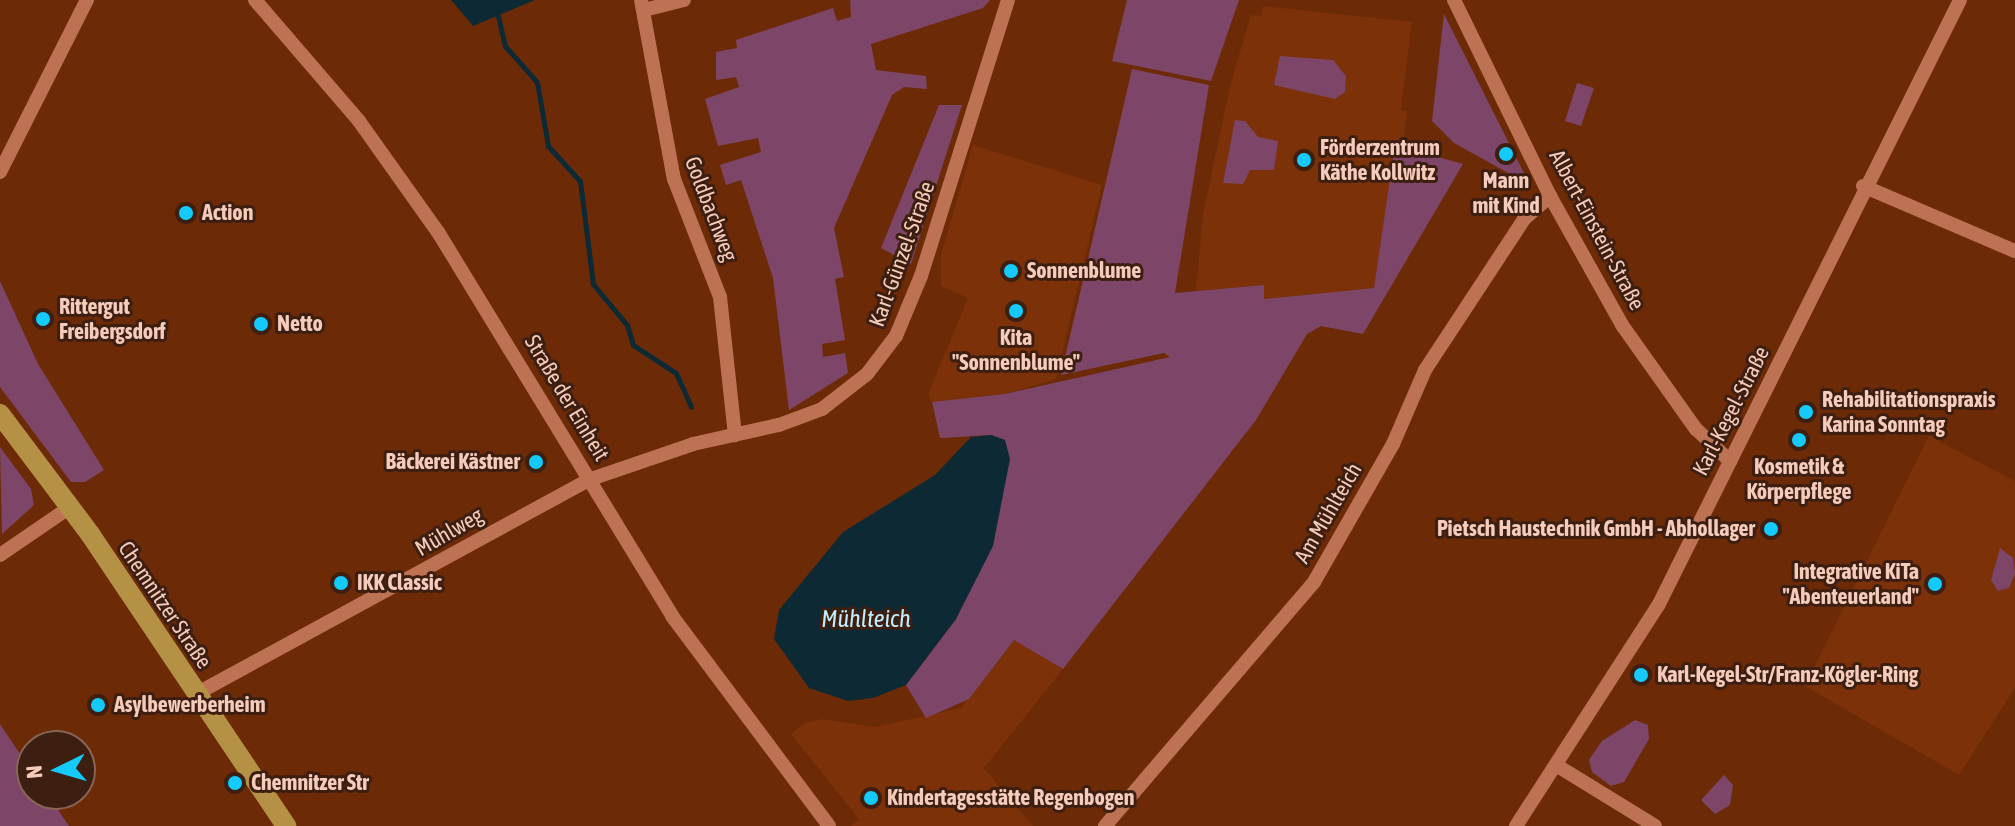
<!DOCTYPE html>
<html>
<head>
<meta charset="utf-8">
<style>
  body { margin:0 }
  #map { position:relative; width:2015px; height:826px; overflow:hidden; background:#6d2a06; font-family:"Asap Condensed",sans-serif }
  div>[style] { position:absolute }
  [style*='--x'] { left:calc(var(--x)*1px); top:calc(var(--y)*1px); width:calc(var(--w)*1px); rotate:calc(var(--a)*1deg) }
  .built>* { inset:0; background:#7c3108 }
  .green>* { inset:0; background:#7d4668 }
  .water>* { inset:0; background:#0d2a34 }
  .stream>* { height:5px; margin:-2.5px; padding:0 2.5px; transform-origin:2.5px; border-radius:2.5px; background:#0d2a34 }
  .minor>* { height:14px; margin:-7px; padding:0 7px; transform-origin:7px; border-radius:7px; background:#bd7353 }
  .major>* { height:20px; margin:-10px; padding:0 10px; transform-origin:10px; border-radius:10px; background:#b59145 }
  .dots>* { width:22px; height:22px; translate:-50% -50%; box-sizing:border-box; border:4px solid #3d1f12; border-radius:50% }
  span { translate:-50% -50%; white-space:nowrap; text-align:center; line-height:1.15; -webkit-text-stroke:6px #3d1f12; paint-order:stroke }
  .poi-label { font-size:22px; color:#f5ccbb; font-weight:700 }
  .left { translate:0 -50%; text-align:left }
  .right { translate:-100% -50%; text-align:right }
  .street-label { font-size:22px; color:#f5ccbb }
  .water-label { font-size:24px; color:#c1edfe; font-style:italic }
  .north { position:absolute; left:16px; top:730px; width:80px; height:80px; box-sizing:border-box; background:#3d1f12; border:2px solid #876456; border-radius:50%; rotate:265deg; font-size:22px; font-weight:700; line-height:32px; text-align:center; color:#f5ccbb }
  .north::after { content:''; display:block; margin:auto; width:28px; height:36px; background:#13cafb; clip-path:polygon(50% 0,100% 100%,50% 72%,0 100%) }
</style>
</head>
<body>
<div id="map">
  <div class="built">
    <div style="clip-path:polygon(1263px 6px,1412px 22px,1401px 110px,1407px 111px,1403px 146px,1396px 145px,1374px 288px,1264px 299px,1263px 285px,1196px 291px,1203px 214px,1231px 82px,1251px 15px,1261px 16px)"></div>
    <div style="clip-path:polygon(973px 145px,1102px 185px,1056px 379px,1005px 394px,932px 402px,928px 394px,968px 298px,941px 286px,941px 255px)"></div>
    <div style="clip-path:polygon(1929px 436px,2015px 481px,2015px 688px,1959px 775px,1805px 686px)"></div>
    <div style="clip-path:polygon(1014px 640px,1063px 669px,984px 768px,1033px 826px,851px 826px,859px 819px,791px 734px,805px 723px,823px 719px,875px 727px,961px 708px)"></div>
  </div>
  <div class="green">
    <div style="clip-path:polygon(850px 0,990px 0,983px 8px,871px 44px,876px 70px,926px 76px,927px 89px,904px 87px,892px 95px,834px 228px,844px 277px,835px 279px,845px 340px,822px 344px,823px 357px,845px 353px,848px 373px,789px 410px,773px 278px,741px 180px,726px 185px,720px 165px,761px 152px,758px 138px,718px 146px,705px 99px,739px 87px,736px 77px,716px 80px,716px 52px,737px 48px,736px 40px,833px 8px,837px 21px,851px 17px)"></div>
    <div style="clip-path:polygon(1127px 0,1239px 0,1211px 81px,1112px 61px)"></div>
    <div style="clip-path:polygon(1444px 14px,1524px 173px,1519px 179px,1454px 143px,1432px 121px)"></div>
    <div style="clip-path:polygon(1280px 56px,1333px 60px,1346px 76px,1345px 92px,1335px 99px,1274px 85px)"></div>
    <div style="clip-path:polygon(1132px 69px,1209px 85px,1175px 293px,1264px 285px,1264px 299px,1374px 288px,1395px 145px,1463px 164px,1363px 334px,1321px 326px,1307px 334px,1256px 420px,1063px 669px,1014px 640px,969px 699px,926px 718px,906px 685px,956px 619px,1005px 440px,991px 435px,940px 438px,932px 402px,1005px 394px,1170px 357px,1164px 353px,1061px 375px)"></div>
    <div style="clip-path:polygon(1577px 83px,1594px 88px,1581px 126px,1565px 121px)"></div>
    <div style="clip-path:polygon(939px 105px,962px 105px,911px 264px,881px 248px)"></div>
    <div style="clip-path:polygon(1235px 120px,1245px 121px,1258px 137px,1278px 141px,1274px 170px,1250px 170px,1243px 184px,1223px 183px)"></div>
    <div style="clip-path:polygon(0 281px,38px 364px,104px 470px,85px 482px,71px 482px,0 387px)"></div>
    <div style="clip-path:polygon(0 447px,31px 489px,34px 505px,2px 534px)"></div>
    <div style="clip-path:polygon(2000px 548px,2013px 558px,2015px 574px,2009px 588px,1998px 591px,1991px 580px)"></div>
    <div style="clip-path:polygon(1635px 720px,1648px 725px,1649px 739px,1624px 782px,1611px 786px,1592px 772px,1589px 760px,1602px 741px)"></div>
    <div style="clip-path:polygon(0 724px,32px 772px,32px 794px,47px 794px,69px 826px,0 826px)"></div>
    <div style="clip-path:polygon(1724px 775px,1733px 785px,1730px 805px,1715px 814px,1701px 800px)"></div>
  </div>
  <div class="water">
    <div style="clip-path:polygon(451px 0,535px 0,473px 26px)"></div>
    <div style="clip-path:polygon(991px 435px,1005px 440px,1010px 459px,993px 546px,956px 619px,906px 685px,873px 698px,848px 701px,809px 688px,774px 639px,779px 610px,843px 532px,935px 475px,971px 437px)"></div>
  </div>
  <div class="stream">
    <div style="--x:498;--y:16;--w:31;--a:77"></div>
    <div style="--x:505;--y:46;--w:48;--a:48.4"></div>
    <div style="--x:537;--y:82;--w:65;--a:80.2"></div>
    <div style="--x:548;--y:146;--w:47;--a:47.6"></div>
    <div style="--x:580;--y:181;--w:104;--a:82.8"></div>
    <div style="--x:593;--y:284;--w:53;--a:50.3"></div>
    <div style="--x:627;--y:325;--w:21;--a:73"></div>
    <div style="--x:633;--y:345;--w:51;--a:33.1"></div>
    <div style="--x:676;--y:373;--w:37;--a:66"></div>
  </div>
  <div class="minor">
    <div style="--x:255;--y:0;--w:160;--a:49.3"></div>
    <div style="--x:359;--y:121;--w:136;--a:54.6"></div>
    <div style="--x:438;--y:232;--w:450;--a:58.6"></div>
    <div style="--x:672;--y:616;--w:262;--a:53.2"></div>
    <div style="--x:641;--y:0;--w:182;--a:79.6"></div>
    <div style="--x:674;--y:179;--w:127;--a:68.7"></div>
    <div style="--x:720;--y:297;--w:139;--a:83.8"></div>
    <div style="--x:1454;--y:0;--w:218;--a:63.9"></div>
    <div style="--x:1550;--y:196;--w:148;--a:60.8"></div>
    <div style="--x:1622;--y:325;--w:128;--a:54.6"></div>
    <div style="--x:1696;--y:429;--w:47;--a:43.3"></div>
    <div style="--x:644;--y:10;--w:41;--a:-14"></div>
    <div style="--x:0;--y:172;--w:193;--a:-63.2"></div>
    <div style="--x:1863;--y:186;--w:165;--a:23.2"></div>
    <div style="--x:0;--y:555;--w:85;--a:-34.4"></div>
    <div style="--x:196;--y:694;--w:450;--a:-28.6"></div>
    <div style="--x:591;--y:479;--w:108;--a:-18.9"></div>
    <div style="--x:693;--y:444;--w:88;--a:-12.5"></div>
    <div style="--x:779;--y:425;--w:46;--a:-20.4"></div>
    <div style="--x:822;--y:409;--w:57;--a:-37.9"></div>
    <div style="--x:867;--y:374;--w:48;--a:-52.7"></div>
    <div style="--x:896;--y:336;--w:65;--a:-67.4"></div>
    <div style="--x:921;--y:276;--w:289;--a:-72.5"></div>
    <div style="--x:1556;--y:765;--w:116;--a:31.6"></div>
    <div style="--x:1105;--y:826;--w:321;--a:-49.4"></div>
    <div style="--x:1314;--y:582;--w:159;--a:-60.2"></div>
    <div style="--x:1393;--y:444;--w:81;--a:-66.6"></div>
    <div style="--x:1425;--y:370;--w:181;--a:-56.7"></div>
    <div style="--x:1524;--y:219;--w:35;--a:-41"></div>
    <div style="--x:1516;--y:826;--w:262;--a:-57.2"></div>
    <div style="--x:1658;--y:606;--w:677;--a:-63.51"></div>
  </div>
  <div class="major">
    <div style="--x:0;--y:414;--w:150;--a:53.1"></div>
    <div style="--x:90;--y:534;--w:352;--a:56.1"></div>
  </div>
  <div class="dots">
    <div style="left:1506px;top:154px;background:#13cafb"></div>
    <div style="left:1304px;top:160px;background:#13cafb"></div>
    <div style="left:186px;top:213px;background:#13cafb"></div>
    <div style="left:1011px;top:271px;background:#13cafb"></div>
    <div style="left:1016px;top:311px;background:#13cafb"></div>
    <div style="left:43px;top:319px;background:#13cafb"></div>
    <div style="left:261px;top:324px;background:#13cafb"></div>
    <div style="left:1806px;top:412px;background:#13cafb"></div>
    <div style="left:1799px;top:440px;background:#13cafb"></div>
    <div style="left:536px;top:462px;background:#13cafb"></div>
    <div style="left:1771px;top:529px;background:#13cafb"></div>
    <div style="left:341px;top:583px;background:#13cafb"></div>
    <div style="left:1935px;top:584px;background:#13cafb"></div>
    <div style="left:1641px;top:675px;background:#13cafb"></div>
    <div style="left:98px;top:705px;background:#13cafb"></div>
    <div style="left:235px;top:783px;background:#13cafb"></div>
    <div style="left:871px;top:798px;background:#13cafb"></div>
  </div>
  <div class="poi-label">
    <span class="left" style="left:1320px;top:160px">Förderzentrum<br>Käthe Kollwitz</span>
    <span style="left:1506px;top:193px">Mann<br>mit Kind</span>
    <span class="left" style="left:202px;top:213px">Action</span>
    <span class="left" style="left:1027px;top:271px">Sonnenblume</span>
    <span class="left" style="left:59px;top:319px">Rittergut<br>Freibergsdorf</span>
    <span class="left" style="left:277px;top:324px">Netto</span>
    <span style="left:1016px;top:350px">Kita<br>"Sonnenblume"</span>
    <span class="left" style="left:1822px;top:412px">Rehabilitationspraxis<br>Karina Sonntag</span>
    <span class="right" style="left:520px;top:462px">Bäckerei Kästner</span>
    <span style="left:1799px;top:479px">Kosmetik &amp;<br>Körperpflege</span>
    <span class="right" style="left:1755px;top:529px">Pietsch Haustechnik GmbH - Abhollager</span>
    <span class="right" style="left:1919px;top:584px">Integrative KiTa<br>"Abenteuerland"</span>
    <span class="left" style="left:357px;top:583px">IKK Classic</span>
    <span class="left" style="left:1657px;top:675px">Karl-Kegel-Str/Franz-Kögler-Ring</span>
    <span class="left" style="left:114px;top:705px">Asylbewerberheim</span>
    <span class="left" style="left:251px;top:783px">Chemnitzer Str</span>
    <span class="left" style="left:887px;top:798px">Kindertagesstätte Regenbogen</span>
  </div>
  <div class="street-label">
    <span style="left:711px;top:209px;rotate:69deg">Goldbachweg</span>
    <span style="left:1597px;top:230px;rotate:62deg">Albert-Einstein-Straße</span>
    <span style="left:902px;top:254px;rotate:-70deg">Karl-Günzel-Straße</span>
    <span style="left:567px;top:398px;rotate:59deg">Straße der Einheit</span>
    <span style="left:1731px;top:411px;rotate:-63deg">Karl-Kegel-Straße</span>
    <span style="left:1328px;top:513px;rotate:-60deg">Am Mühlteich</span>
    <span style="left:449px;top:532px;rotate:-30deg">Mühlweg</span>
    <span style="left:165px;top:605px;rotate:56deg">Chemnitzer Straße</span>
  </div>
  <div class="water-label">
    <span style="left:866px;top:619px">Mühlteich</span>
  </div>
  <div class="north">N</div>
</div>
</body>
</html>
